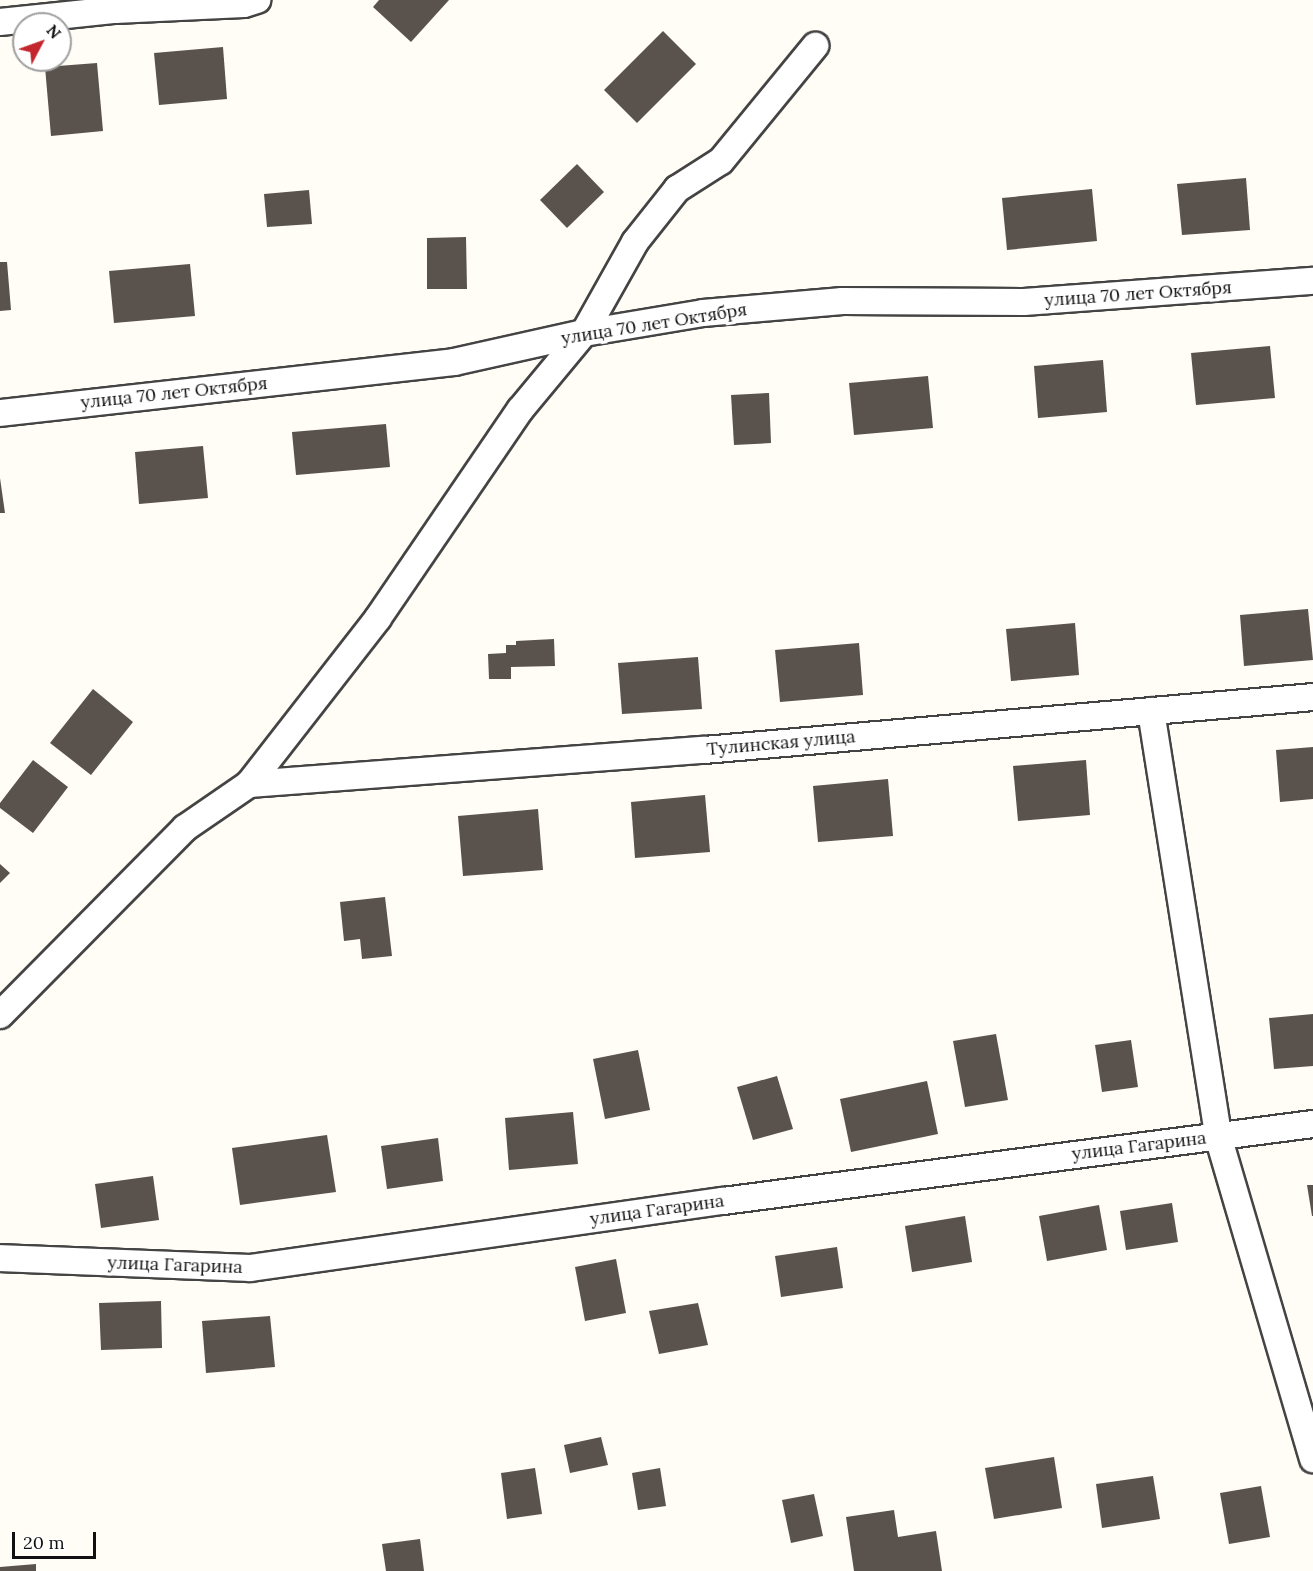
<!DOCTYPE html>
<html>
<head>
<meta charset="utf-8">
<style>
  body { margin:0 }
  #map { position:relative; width:1313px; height:1571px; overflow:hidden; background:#fffdf5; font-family:Lora,serif }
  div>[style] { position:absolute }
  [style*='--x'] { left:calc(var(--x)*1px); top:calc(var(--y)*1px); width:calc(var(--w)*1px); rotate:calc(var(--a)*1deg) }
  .building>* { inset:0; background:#5a524d }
  .roads { filter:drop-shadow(2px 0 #444) drop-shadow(-2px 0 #444) drop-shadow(0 2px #444) drop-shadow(0 -2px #444) }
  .minor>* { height:26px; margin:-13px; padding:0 13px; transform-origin:13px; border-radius:13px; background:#fff }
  span { translate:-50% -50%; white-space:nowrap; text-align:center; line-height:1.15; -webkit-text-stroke:6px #fff; paint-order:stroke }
  .street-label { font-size:18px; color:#111 }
  .north { position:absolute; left:12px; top:12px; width:60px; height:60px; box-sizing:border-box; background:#fff; border:2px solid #a0a0a0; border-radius:50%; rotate:49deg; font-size:16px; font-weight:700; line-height:24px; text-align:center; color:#111 }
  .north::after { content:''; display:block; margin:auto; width:21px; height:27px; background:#c4262e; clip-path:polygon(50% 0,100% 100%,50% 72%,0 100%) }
  .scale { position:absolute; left:12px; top:1532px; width:84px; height:27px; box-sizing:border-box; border:3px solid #111; border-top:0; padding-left:8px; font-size:18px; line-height:21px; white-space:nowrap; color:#111; -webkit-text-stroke:4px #fff; paint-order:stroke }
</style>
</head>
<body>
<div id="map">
  <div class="building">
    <div style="clip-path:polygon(379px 0,449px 0,411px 42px,373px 7px)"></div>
    <div style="clip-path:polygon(663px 31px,696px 64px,637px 123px,604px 90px)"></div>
    <div style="clip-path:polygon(223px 47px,227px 99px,159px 105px,154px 53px)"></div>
    <div style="clip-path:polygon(97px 63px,103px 131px,51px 136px,45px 67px)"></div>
    <div style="clip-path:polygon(577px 164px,604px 192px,567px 228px,540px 200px)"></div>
    <div style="clip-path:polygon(1246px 178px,1250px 230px,1182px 235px,1177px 184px)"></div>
    <div style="clip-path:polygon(1092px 189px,1097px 241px,1007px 250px,1002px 198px)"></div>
    <div style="clip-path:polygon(309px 190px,312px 224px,267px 227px,264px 194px)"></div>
    <div style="clip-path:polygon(466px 237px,467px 289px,427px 289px,427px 238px)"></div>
    <div style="clip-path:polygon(0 262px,7px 262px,11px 310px,0 311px)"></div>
    <div style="clip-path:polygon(190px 264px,195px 316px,114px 323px,109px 271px)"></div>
    <div style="clip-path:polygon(1270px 346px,1275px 398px,1196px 405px,1191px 353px)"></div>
    <div style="clip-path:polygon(1103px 360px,1107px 412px,1038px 418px,1034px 366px)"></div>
    <div style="clip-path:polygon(928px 376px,933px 428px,854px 435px,849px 383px)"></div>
    <div style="clip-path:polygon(769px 393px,771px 443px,734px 445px,731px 395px)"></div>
    <div style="clip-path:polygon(386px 424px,390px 467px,296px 475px,292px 432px)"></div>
    <div style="clip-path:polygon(203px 446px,208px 498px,139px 504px,135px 452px)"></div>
    <div style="clip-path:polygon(0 478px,5px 513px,0 513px)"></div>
    <div style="clip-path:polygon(1308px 609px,1313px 660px,1244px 666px,1240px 615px)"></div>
    <div style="clip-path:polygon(1075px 623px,1079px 675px,1011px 681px,1006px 629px)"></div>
    <div style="clip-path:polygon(554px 639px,555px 666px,511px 667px,511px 679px,489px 679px,488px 654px,506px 653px,506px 645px,516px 645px,516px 641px)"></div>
    <div style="clip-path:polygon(859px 643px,863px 695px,780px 702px,775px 650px)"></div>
    <div style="clip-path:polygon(698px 657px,702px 709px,622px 714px,618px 663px)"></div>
    <div style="clip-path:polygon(93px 689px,133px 722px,91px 775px,50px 743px)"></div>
    <div style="clip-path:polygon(1313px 747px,1313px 799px,1280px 802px,1276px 750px)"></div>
    <div style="clip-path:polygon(33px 760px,68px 787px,33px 833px,0 808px,0 803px)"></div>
    <div style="clip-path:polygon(1086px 760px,1090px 815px,1018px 821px,1013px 766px)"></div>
    <div style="clip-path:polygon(888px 779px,893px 836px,818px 842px,813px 786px)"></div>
    <div style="clip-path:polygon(705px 795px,710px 852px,635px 858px,631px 802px)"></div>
    <div style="clip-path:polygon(538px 809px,543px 870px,463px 876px,458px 816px)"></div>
    <div style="clip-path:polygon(0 864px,10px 873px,0 883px)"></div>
    <div style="clip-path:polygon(385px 897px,392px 956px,362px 959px,360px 939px,344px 941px,340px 902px)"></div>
    <div style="clip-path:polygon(1313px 1014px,1313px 1066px,1274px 1069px,1269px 1018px)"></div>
    <div style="clip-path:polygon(996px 1034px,1008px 1100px,965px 1107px,953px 1041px)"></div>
    <div style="clip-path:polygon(1131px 1040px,1138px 1087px,1102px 1092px,1095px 1045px)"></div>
    <div style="clip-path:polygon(638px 1050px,650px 1110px,605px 1119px,593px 1059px)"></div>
    <div style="clip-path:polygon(777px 1076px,793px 1129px,753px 1140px,737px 1087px)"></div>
    <div style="clip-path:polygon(927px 1081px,938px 1134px,851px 1152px,840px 1099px)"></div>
    <div style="clip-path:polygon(573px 1112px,578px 1164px,509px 1170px,505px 1118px)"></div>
    <div style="clip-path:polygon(327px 1135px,336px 1192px,240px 1205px,232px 1148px)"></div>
    <div style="clip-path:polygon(438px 1138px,443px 1181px,387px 1189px,381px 1146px)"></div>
    <div style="clip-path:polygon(153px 1176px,159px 1220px,101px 1228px,95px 1184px)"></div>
    <div style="clip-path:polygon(1307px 1185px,1313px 1185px,1313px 1216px,1312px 1216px)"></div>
    <div style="clip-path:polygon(1172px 1203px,1178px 1242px,1126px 1250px,1120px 1211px)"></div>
    <div style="clip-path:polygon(1099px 1205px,1107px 1250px,1047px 1261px,1039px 1216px)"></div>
    <div style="clip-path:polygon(965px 1216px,972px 1262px,912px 1272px,905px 1226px)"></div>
    <div style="clip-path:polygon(837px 1247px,843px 1288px,781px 1297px,775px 1256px)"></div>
    <div style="clip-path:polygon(616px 1259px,626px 1313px,585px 1321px,575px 1267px)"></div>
    <div style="clip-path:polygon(161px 1301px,162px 1348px,101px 1350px,99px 1303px)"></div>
    <div style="clip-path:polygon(698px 1303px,708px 1345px,659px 1354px,649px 1311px)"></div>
    <div style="clip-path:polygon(270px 1316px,275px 1367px,206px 1373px,202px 1321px)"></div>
    <div style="clip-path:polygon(601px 1437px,608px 1465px,570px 1473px,564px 1445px)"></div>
    <div style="clip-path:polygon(1054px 1457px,1062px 1508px,994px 1519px,985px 1468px)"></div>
    <div style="clip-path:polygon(535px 1468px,542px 1514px,507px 1519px,501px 1473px)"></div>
    <div style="clip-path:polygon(660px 1468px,666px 1506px,638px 1510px,632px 1473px)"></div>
    <div style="clip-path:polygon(1153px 1476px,1160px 1519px,1102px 1528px,1096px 1484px)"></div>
    <div style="clip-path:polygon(1261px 1486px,1270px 1537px,1229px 1544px,1220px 1493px)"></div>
    <div style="clip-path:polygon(814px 1494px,823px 1536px,791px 1543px,782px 1500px)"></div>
    <div style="clip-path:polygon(894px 1510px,898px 1537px,936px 1531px,942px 1571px,854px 1571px,846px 1517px)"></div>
    <div style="clip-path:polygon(420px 1539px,424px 1571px,386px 1571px,382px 1544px)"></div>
    <div style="clip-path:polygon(36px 1564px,36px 1571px,0 1571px,0 1567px)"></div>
  </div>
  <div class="roads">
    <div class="minor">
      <div style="--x:0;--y:22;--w:116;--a:-6"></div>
      <div style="--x:115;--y:10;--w:129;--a:-2.7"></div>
      <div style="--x:244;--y:4;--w:14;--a:-17"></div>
      <div style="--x:0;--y:413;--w:457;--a:-6.4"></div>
      <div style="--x:454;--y:362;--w:133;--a:-12.6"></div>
      <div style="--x:584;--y:333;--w:121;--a:-9.5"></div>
      <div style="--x:703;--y:313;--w:140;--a:-4.9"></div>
      <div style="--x:842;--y:301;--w:182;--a:0.3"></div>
      <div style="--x:1024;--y:302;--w:290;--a:-4.2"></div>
      <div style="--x:1151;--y:711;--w:430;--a:81"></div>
      <div style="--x:1218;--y:1136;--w:337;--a:73.6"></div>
      <div style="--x:249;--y:784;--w:456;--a:-4.3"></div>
      <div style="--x:704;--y:750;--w:611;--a:-4.97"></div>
      <div style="--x:0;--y:1015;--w:263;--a:-45.3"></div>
      <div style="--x:185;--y:828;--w:78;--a:-34.5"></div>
      <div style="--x:249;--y:784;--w:210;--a:-52.1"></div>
      <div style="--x:378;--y:618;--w:252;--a:-55.7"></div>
      <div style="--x:520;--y:410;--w:100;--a:-50.3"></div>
      <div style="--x:584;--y:333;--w:104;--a:-60.7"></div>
      <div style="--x:635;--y:242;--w:68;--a:-51.6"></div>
      <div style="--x:677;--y:189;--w:52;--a:-32.5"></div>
      <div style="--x:721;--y:161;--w:149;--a:-50.7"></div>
      <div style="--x:0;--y:1258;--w:250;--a:2.3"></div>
      <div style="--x:250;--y:1268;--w:478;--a:-8.1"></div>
      <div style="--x:723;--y:1201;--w:595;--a:-7.44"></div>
    </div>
  </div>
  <div class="street-label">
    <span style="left:1138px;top:294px;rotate:-4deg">улица 70 лет Октября</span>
    <span style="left:654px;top:324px;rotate:-9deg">улица 70 лет Октября</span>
    <span style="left:174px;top:393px;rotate:-6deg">улица 70 лет Октября</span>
    <span style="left:781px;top:743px;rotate:-5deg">Тулинская улица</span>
    <span style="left:1139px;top:1146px;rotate:-7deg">улица Гагарина</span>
    <span style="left:657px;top:1210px;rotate:-8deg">улица Гагарина</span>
    <span style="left:175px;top:1265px;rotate:2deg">улица Гагарина</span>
  </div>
  <div class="north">N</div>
  <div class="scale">20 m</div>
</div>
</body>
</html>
